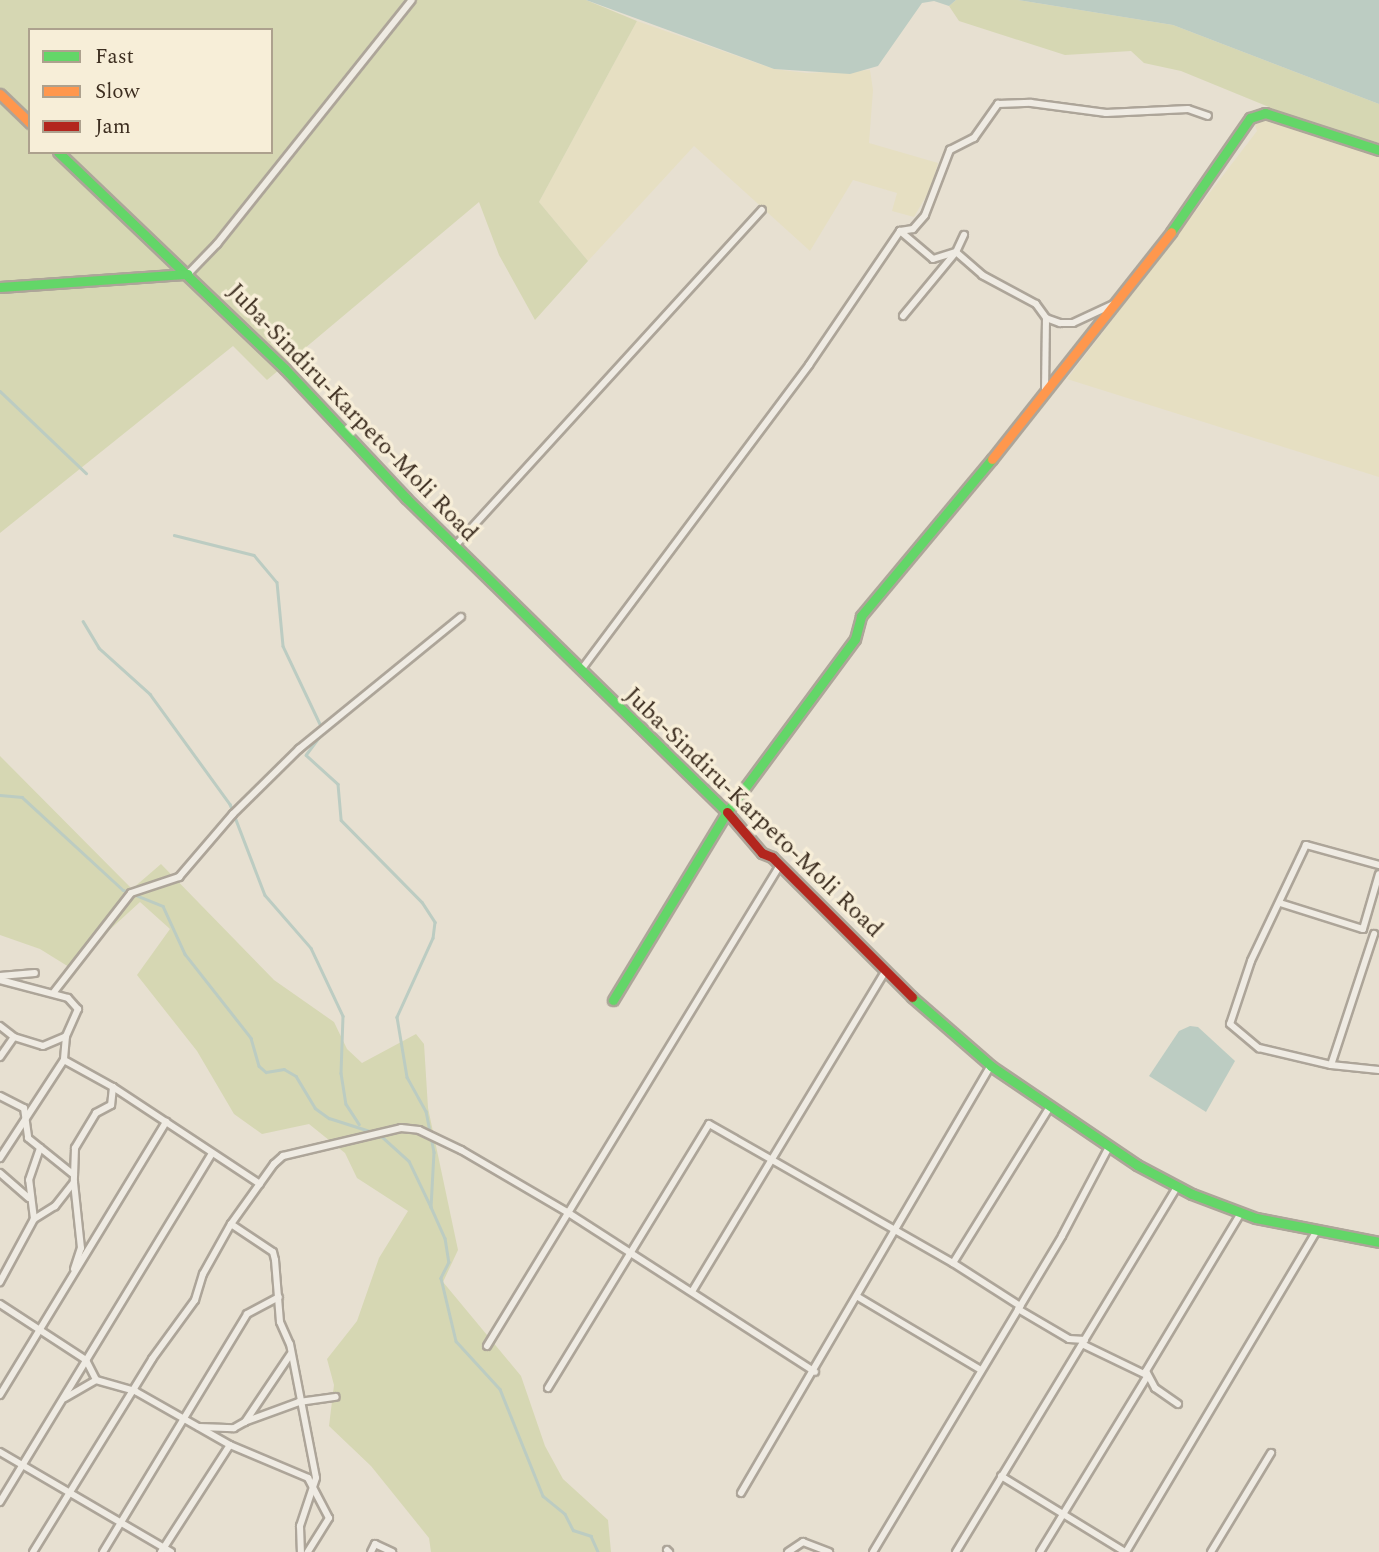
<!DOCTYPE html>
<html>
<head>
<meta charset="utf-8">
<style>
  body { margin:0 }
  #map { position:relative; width:1379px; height:1552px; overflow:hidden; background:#e7e0d1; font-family:Spectral,serif }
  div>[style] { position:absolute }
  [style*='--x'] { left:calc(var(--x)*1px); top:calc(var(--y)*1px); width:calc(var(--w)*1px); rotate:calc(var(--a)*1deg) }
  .farmland>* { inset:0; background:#e6dfc2 }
  .green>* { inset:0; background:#d6d7b3 }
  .water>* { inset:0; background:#bcccc2 }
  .stream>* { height:2.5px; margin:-1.25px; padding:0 1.25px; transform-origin:1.25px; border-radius:1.25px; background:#bcccc2 }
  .roads { filter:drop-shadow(2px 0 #ada599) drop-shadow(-2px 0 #ada599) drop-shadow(0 2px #ada599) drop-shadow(0 -2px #ada599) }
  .street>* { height:6px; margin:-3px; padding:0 3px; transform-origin:3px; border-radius:3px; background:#efebe3 }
  .fast>* { height:9px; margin:-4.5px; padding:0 4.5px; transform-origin:4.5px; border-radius:4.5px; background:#63d668 }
  .slow>* { height:9px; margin:-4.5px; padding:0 4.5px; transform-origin:4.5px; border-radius:4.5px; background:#ff974d }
  .jam>* { height:9px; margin:-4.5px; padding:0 4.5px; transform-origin:4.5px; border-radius:4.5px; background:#b3261e }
  span { translate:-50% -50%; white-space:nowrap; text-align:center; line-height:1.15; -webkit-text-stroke:7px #f7eed8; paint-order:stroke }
  .street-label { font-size:24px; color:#3d2e20 }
  .legend { position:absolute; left:28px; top:28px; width:245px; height:126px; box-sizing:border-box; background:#f7eed8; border:2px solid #ada18e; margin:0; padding:9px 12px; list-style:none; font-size:21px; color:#3d2e20 }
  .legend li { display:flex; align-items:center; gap:14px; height:35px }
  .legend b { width:35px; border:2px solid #ada18e }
</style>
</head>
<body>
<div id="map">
  <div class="farmland">
    <div style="clip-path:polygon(637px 21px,774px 69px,807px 73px,870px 70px,873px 90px,869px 143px,938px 163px,932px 186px,914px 217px,892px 211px,897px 193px,853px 180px,810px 251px,694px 146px,588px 261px,539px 202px)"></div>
    <div style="clip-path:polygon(1270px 106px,1308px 123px,1379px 144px,1379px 477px,1067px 379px,1257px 131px,1255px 125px)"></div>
  </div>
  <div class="green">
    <div style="clip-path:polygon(evenodd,0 0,586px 0,637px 21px,539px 202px,588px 261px,535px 320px,499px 255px,479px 202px,267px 380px,233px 346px,0 533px,0 0,30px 30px,271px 30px,271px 152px,30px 152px,30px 30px)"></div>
    <div style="clip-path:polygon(956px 0,1018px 0,1173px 25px,1379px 104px,1379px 143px,1308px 123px,1181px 71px,1144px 63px,1131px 51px,1065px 55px,959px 21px,949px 6px)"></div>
    <div style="clip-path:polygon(0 756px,132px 889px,161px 864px,274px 980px,334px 1022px,347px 1049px,362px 1063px,416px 1034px,424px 1044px,428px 1108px,458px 1250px,443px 1282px,521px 1376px,545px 1446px,563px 1479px,608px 1520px,611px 1552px,431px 1552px,429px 1538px,371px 1466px,329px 1426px,334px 1385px,327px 1359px,357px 1321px,379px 1258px,408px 1211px,357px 1178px,345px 1153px,309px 1124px,262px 1134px,234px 1114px,197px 1051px,137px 975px,170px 929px,140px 902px,69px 967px,40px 949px,0 935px)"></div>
  </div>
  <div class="water">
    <div style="clip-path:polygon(586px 0,956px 0,949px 6px,934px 1px,922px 3px,878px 66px,850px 74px,774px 69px)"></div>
    <div style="clip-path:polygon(1018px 0,1379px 0,1379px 104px,1173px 25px)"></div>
    <div style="clip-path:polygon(1190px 1026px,1198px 1027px,1235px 1061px,1206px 1112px,1149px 1076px,1179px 1031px)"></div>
  </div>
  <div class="stream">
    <div style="--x:0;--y:391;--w:119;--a:43.6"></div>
    <div style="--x:174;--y:535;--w:82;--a:14"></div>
    <div style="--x:254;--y:555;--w:35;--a:50"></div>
    <div style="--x:277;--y:582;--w:64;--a:84.6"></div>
    <div style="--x:283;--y:646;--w:91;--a:64.6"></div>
    <div style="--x:83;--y:621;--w:31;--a:59"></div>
    <div style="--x:99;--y:648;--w:69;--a:42"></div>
    <div style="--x:150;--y:694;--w:136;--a:54"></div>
    <div style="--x:230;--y:804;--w:97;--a:69"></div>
    <div style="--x:265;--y:895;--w:70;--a:49"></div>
    <div style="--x:311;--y:948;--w:75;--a:64.8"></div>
    <div style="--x:343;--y:1016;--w:57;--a:92"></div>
    <div style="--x:341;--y:1073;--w:31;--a:81"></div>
    <div style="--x:346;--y:1104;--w:24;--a:57"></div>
    <div style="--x:322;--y:734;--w:26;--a:127"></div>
    <div style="--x:306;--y:755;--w:43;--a:42.2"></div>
    <div style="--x:338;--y:784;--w:36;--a:85"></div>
    <div style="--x:341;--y:820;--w:115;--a:45.4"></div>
    <div style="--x:422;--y:902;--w:24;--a:57"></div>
    <div style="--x:435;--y:922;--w:16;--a:97"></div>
    <div style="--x:433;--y:938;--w:87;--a:114.5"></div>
    <div style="--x:397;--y:1017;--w:61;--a:80.5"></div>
    <div style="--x:407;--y:1077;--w:39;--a:61"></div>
    <div style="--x:426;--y:1111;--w:42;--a:79"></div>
    <div style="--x:434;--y:1152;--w:55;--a:93.1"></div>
    <div style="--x:431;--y:1207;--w:34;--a:66"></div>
    <div style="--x:445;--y:1238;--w:24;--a:81"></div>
    <div style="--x:449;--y:1262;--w:18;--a:117"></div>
    <div style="--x:441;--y:1278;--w:65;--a:76.6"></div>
    <div style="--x:456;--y:1341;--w:65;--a:47.5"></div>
    <div style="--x:500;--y:1389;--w:115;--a:68.1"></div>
    <div style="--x:543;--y:1496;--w:28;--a:39"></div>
    <div style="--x:565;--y:1514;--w:18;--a:63"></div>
    <div style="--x:573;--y:1530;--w:19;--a:18"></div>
    <div style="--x:591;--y:1536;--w:17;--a:66"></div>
    <div style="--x:0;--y:795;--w:22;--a:5"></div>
    <div style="--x:22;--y:797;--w:137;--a:42.6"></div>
    <div style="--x:123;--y:890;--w:43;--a:21.8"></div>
    <div style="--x:163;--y:906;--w:53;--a:65.4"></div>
    <div style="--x:185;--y:954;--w:107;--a:51.8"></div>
    <div style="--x:251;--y:1038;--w:29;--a:74"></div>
    <div style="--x:259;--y:1066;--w:9;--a:41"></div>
    <div style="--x:266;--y:1072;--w:18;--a:-9"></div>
    <div style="--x:284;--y:1069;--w:14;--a:30"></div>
    <div style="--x:296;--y:1076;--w:37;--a:59"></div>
    <div style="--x:315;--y:1108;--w:17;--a:36"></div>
    <div style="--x:329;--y:1118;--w:52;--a:17.7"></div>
    <div style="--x:379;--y:1134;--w:40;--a:42"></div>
    <div style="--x:409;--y:1161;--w:51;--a:64.4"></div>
  </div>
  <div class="roads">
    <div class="street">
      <div style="--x:900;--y:231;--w:43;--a:40.3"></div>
      <div style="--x:933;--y:259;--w:24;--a:-17"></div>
      <div style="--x:956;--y:252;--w:35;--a:41"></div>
      <div style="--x:982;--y:275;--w:61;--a:28.2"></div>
      <div style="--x:1036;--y:304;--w:17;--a:54"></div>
      <div style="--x:1046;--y:318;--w:15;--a:20"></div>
      <div style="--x:1060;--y:323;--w:13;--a:0"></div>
      <div style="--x:1073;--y:323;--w:45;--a:-24.9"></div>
      <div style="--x:188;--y:274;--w:42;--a:-46"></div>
      <div style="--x:217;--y:244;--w:312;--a:-51.4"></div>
      <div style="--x:903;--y:316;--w:83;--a:-50.4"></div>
      <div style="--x:956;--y:252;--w:19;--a:-65"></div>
      <div style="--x:1045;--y:390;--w:72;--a:-89.2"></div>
      <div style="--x:455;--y:546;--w:455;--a:-47.6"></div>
      <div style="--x:581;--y:670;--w:381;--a:-53.2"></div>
      <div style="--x:809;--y:365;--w:162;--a:-55.8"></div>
      <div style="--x:900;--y:231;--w:13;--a:-9"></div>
      <div style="--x:913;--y:229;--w:18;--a:-49"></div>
      <div style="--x:925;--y:215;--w:70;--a:-69"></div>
      <div style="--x:950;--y:150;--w:27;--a:-27"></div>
      <div style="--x:974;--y:138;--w:42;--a:-54.8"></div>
      <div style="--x:998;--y:104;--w:33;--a:-2"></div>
      <div style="--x:1031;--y:103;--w:76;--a:7.6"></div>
      <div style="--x:1106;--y:113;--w:82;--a:-2.8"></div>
      <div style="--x:1188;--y:109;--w:21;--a:19"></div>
      <div style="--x:1379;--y:865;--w:76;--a:-164.7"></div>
      <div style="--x:1306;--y:845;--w:128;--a:115.4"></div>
      <div style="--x:1251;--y:961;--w:66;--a:108.4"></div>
      <div style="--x:1230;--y:1024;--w:38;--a:40"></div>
      <div style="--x:1259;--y:1048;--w:74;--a:13.3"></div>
      <div style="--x:1331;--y:1065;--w:48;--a:5.9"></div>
      <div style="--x:1280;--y:903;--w:87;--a:17.4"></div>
      <div style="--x:1363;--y:929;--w:57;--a:-73.8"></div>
      <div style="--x:0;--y:976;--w:35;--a:-5"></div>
      <div style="--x:0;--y:980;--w:70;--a:14.8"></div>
      <div style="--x:68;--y:998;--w:15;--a:48"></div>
      <div style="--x:78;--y:1009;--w:30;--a:114"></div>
      <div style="--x:66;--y:1036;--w:24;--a:95"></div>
      <div style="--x:64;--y:1060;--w:56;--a:28.9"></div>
      <div style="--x:113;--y:1087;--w:18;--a:96"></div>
      <div style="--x:111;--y:1105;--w:17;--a:152"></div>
      <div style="--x:96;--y:1113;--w:41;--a:121"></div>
      <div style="--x:75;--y:1148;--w:34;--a:92"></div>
      <div style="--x:74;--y:1182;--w:31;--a:128"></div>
      <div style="--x:55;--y:1206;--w:25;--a:148"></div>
      <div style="--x:34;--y:1219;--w:72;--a:118.4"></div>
      <div style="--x:54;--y:992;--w:125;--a:-52.1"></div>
      <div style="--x:131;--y:893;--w:51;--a:-18.4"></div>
      <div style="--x:179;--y:877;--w:83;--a:-49.4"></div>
      <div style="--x:233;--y:814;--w:93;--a:-44.6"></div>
      <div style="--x:299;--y:749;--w:209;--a:-39.2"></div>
      <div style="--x:0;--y:1026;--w:18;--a:38"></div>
      <div style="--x:0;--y:1057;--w:24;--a:-55"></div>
      <div style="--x:14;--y:1037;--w:30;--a:17"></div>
      <div style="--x:43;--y:1046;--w:25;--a:-23"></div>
      <div style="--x:1331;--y:1065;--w:138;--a:-71.8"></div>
      <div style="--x:113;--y:1087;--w:176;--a:33.4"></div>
      <div style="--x:0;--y:1096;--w:27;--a:27"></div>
      <div style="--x:24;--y:1108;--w:30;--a:82"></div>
      <div style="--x:28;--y:1138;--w:59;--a:38.8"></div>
      <div style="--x:0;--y:1158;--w:117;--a:-56.9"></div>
      <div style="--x:0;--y:1173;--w:38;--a:41"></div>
      <div style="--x:34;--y:1219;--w:39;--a:-97"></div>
      <div style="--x:29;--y:1180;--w:34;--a:-71"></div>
      <div style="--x:231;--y:1224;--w:50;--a:33.7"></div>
      <div style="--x:273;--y:1252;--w:8;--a:76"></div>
      <div style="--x:275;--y:1260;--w:62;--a:85.4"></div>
      <div style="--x:280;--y:1322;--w:24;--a:66"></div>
      <div style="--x:290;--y:1344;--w:136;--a:79"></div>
      <div style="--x:316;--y:1478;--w:51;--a:108.4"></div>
      <div style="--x:300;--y:1526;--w:26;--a:88"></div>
      <div style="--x:953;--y:1263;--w:80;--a:32.7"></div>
      <div style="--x:74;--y:1269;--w:22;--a:-72"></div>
      <div style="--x:81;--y:1248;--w:66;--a:-96.1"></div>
      <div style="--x:693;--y:1290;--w:374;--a:-58.9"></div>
      <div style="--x:858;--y:1297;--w:143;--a:30.7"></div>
      <div style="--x:0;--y:1304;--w:103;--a:33.1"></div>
      <div style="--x:86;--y:1360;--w:22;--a:63"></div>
      <div style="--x:96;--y:1380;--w:41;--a:15.8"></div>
      <div style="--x:135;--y:1391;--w:109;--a:29.6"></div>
      <div style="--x:230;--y:1445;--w:85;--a:22.9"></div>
      <div style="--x:308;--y:1478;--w:45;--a:62.3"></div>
      <div style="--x:329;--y:1518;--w:40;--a:122"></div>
      <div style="--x:1018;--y:1309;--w:59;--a:30.5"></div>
      <div style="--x:1069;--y:1339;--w:16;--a:4"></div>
      <div style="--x:1082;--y:1344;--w:71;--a:25.8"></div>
      <div style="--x:487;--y:1346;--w:563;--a:-58.65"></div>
      <div style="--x:548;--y:1388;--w:309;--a:-58.6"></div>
      <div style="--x:709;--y:1124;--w:281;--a:29.7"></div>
      <div style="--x:953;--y:1263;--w:182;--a:-58.2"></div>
      <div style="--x:0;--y:1395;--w:320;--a:-58.7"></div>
      <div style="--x:65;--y:1398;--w:36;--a:-30"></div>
      <div style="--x:1178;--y:1404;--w:28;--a:-145"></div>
      <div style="--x:1155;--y:1388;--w:19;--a:-118"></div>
      <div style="--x:1146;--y:1371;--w:184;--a:-59"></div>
      <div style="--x:247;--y:1421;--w:55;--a:-20.1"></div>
      <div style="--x:299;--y:1402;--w:37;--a:-8"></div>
      <div style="--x:199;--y:1427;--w:35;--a:2"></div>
      <div style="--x:234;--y:1428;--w:13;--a:-29"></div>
      <div style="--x:245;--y:1422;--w:81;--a:-56.1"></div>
      <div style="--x:0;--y:1452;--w:198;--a:30.3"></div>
      <div style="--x:1001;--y:1476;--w:145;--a:31.5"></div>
      <div style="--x:741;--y:1493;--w:495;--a:-59.7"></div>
      <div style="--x:0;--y:1502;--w:408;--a:-58.7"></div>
      <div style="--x:667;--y:1550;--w:3;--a:45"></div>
      <div style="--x:33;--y:1552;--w:227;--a:-58.3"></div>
      <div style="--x:152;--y:1359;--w:73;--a:-53.9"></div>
      <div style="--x:195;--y:1300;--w:27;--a:-73"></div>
      <div style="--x:203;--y:1274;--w:57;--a:-60.8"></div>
      <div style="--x:231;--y:1224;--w:74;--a:-54.4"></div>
      <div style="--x:274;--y:1164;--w:12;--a:-42"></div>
      <div style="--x:283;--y:1156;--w:121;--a:-13.3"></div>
      <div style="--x:401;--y:1128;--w:18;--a:6"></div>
      <div style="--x:419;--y:1130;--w:47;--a:25.5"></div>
      <div style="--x:461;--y:1150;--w:123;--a:30.3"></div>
      <div style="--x:567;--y:1212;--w:295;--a:32.8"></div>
      <div style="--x:103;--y:1552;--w:278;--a:-58.8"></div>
      <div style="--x:247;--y:1314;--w:36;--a:-28"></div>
      <div style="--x:161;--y:1552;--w:127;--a:-57.2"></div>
      <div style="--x:371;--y:1552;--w:9;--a:-63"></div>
      <div style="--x:375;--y:1544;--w:19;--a:25"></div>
      <div style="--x:788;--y:1552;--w:18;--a:-34"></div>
      <div style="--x:803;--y:1542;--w:28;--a:21"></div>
      <div style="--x:873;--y:1552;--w:368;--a:-59.1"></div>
      <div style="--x:1062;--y:1236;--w:101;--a:-62.2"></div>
      <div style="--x:956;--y:1552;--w:427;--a:-58.8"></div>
      <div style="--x:1040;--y:1552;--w:205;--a:-58.6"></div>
      <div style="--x:1126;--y:1552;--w:374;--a:-59.3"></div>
      <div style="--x:1211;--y:1552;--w:116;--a:-58.8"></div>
    </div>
    <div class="fast">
      <div style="--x:58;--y:152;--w:314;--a:43.7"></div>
      <div style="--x:285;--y:369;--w:177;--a:46.8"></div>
      <div style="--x:406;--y:498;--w:449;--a:44.4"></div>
      <div style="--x:1171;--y:232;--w:139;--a:-55.3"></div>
      <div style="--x:1250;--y:118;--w:16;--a:-18"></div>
      <div style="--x:1265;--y:113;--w:120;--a:18"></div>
      <div style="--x:0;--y:287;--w:188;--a:-4"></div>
      <div style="--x:912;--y:997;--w:105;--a:41.1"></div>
      <div style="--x:991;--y:1066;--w:176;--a:34.1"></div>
      <div style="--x:1137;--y:1165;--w:62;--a:27.8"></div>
      <div style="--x:1192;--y:1194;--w:68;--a:20.6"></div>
      <div style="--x:1256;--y:1218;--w:125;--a:11"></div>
      <div style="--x:613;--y:1000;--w:220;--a:-58.8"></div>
      <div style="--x:727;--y:812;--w:215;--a:-53.5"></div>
      <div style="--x:855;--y:639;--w:24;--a:-75"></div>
      <div style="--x:861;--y:616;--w:204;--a:-50.2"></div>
    </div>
    <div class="slow">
      <div style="--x:0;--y:94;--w:42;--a:44"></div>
      <div style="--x:992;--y:459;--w:289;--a:-51.7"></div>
    </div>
    <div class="jam">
      <div style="--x:727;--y:812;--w:54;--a:49.5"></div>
      <div style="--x:762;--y:853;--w:11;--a:22"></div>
      <div style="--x:772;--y:857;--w:198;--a:45"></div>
    </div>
  </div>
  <div class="street-label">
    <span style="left:352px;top:413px;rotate:46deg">Juba-Sindiru-Karpeto-Moli Road</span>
    <span style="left:753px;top:813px;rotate:44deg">Juba-Sindiru-Karpeto-Moli Road</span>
  </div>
  <ul class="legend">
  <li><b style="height:9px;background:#63d668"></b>Fast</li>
  <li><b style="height:9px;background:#ff974d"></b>Slow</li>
  <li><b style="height:9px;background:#b3261e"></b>Jam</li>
  </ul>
</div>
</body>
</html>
